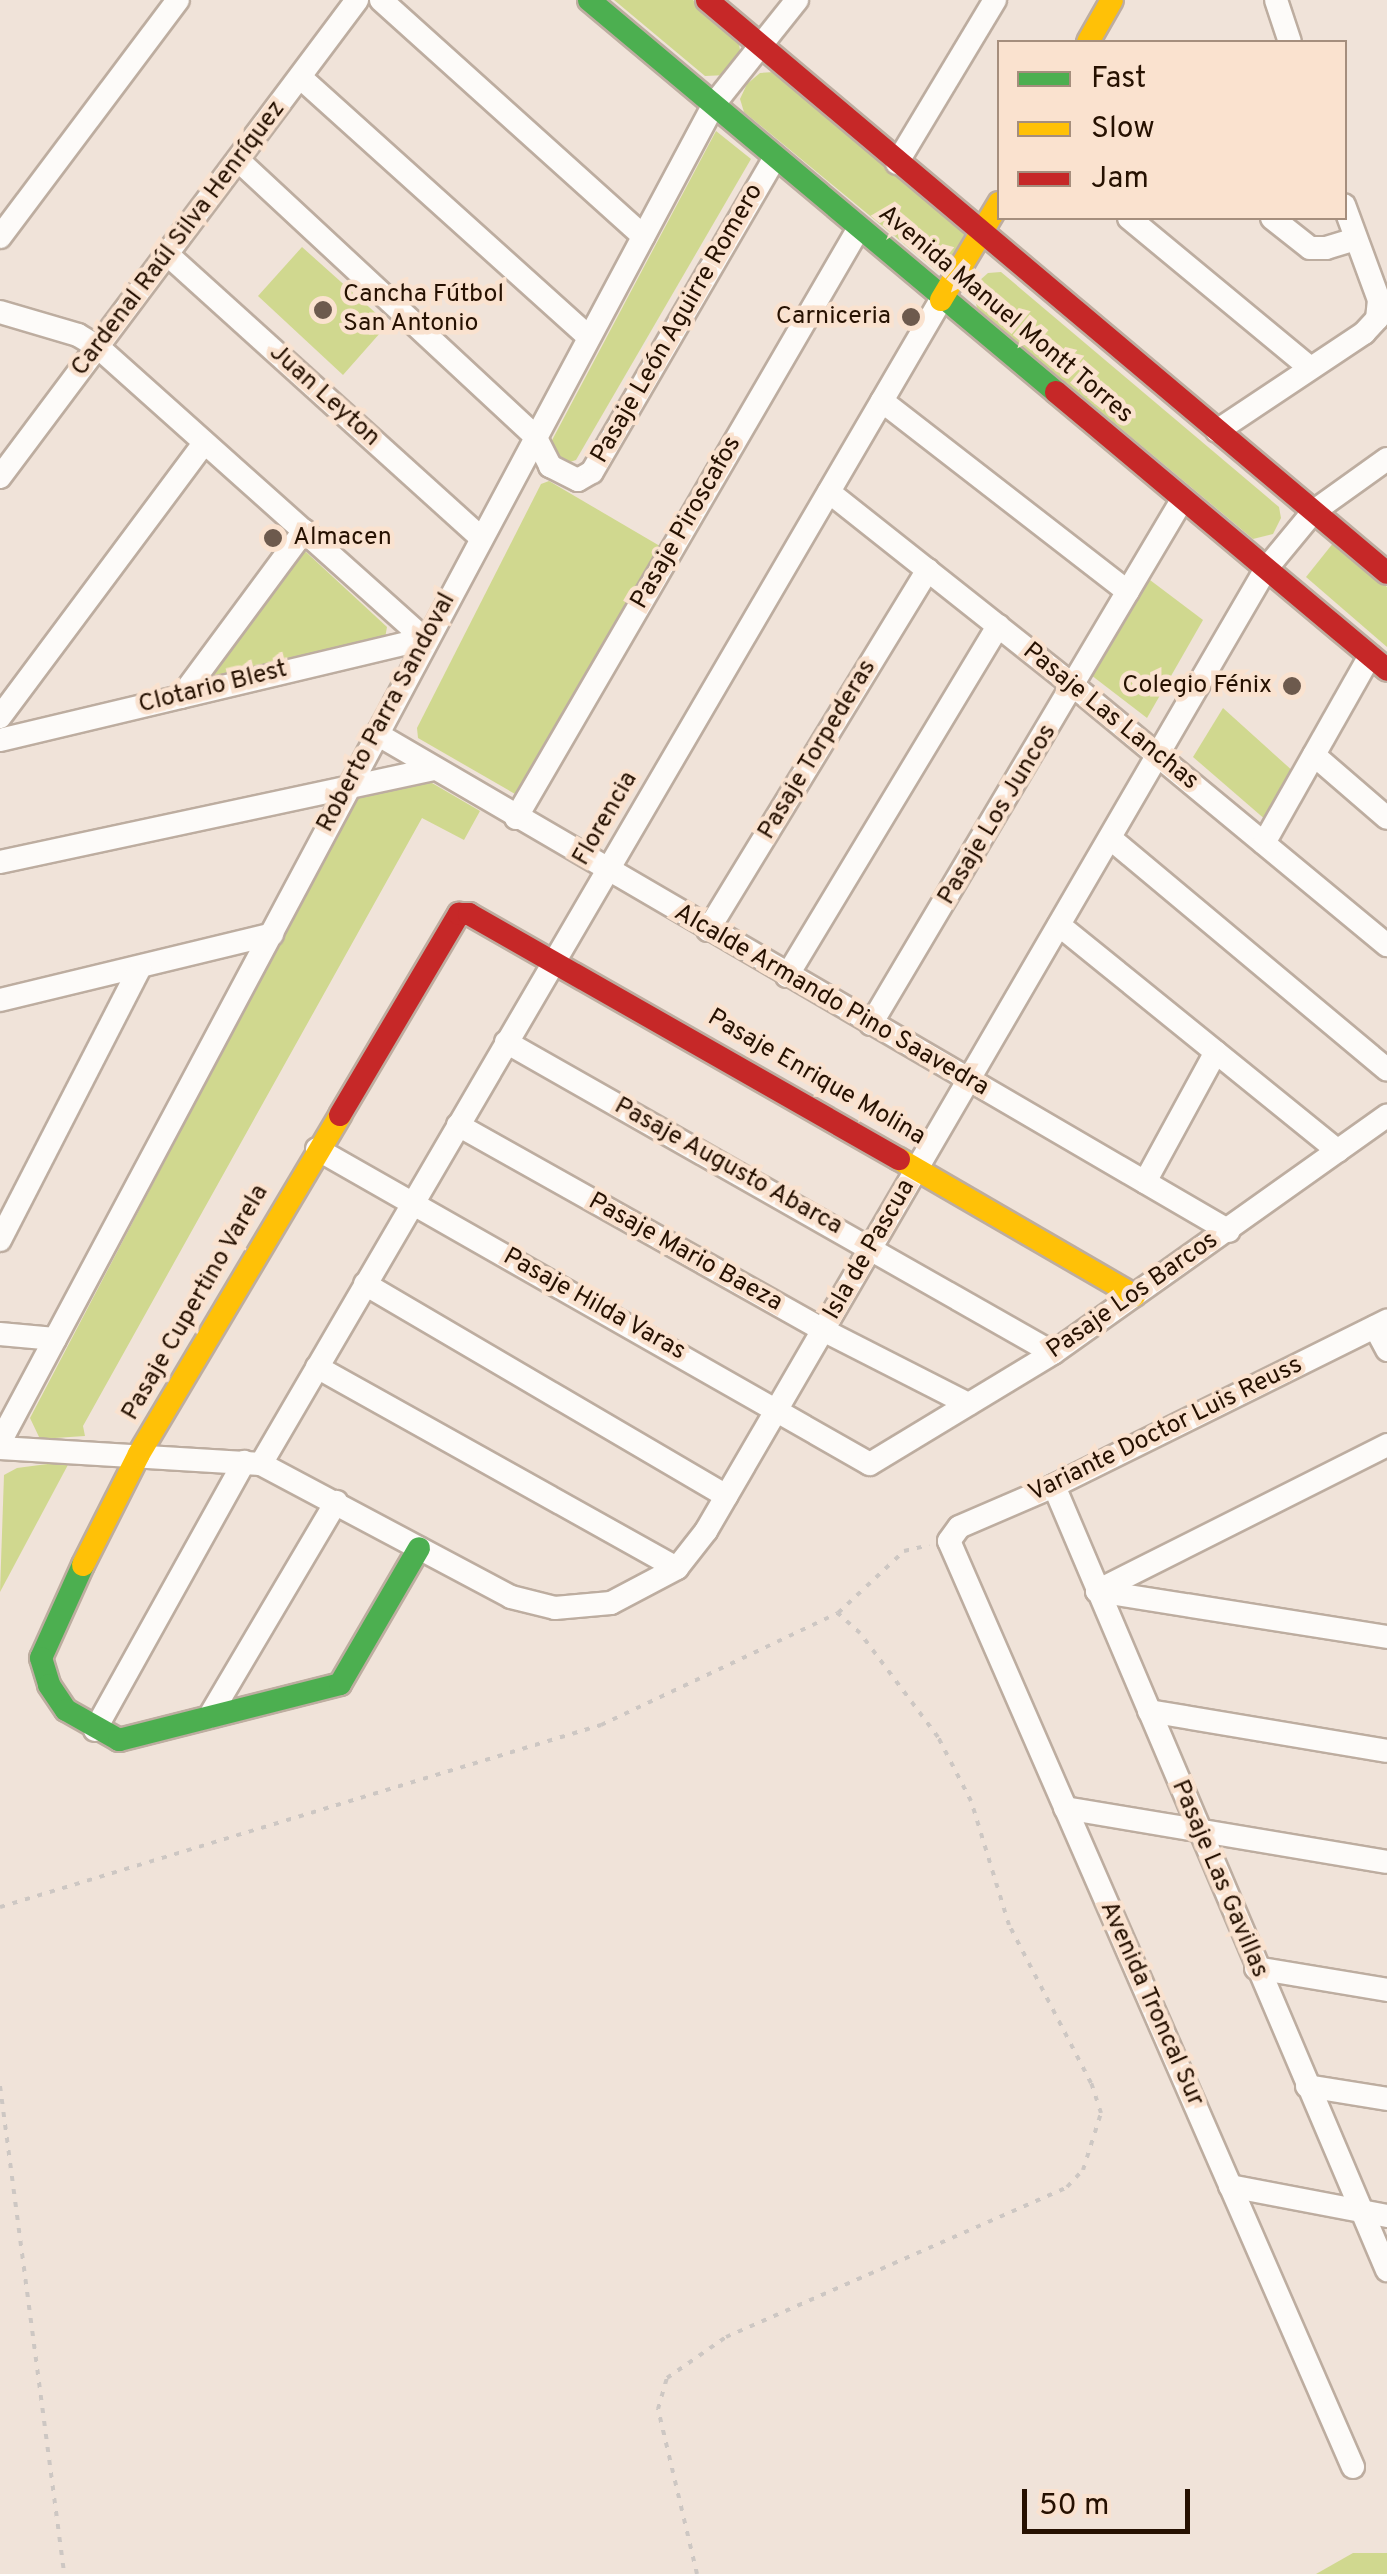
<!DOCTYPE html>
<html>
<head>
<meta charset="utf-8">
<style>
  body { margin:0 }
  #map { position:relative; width:1387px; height:2574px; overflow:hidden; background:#f0e3d9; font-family:Overpass,sans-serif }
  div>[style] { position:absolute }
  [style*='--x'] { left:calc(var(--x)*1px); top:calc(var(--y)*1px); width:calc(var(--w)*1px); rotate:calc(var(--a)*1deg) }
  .green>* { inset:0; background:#d0d88f }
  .path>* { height:4px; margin-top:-2px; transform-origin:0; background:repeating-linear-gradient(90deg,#cdc7c3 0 5px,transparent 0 13px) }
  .roads { filter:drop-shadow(2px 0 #bdada0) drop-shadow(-2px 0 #bdada0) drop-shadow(0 2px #bdada0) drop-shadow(0 -2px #bdada0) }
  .street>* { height:22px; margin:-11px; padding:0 11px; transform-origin:11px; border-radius:11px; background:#fdfbf9 }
  .fast>* { height:22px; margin:-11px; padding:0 11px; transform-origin:11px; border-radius:11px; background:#4caf50 }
  .slow>* { height:22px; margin:-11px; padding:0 11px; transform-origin:11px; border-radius:11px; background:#ffc107 }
  .jam>* { height:22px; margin:-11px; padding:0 11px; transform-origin:11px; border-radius:11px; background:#c62828 }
  .dots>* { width:28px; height:28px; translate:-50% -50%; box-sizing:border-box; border:5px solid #fae2cf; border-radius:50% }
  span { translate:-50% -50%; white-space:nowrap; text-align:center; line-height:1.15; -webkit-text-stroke:9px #fae2cf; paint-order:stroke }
  .street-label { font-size:25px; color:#261101 }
  .poi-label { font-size:25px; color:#261101 }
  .left { translate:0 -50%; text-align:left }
  .right { translate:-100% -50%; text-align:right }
  .legend { position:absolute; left:997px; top:40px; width:350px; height:180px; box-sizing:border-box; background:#fae2cf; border:2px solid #a58e7d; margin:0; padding:12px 18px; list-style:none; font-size:30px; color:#261101 }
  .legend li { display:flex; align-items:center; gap:20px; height:50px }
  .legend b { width:50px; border:2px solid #a58e7d }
  .scale { position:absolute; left:1022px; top:2489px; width:168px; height:45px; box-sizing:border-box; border:5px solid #261101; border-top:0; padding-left:12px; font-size:30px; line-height:35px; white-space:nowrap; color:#261101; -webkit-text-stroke:8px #fae2cf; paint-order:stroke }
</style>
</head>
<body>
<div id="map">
  <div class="green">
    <div style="clip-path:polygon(614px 0,693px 0,739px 44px,741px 56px,727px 75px,705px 76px)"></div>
    <div style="clip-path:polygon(774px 72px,965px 233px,951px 271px,938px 272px,744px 112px,740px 99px,747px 84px,760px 73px)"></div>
    <div style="clip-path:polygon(716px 131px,751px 159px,576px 460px,564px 464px,556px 460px,550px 444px)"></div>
    <div style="clip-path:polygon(302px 247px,388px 324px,343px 375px,258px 296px)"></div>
    <div style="clip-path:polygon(1001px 272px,1279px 507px,1281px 518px,1273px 534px,1253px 539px,977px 308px,974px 296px,979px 281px,988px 273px)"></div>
    <div style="clip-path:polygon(549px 481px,665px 549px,522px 798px,418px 738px,417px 728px,541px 484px)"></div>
    <div style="clip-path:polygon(1334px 542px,1387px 587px,1387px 647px,1306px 577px)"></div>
    <div style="clip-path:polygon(306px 552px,387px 627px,385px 638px,207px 680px,298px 553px)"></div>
    <div style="clip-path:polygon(1146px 577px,1203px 620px,1147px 718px,1091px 675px)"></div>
    <div style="clip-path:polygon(1223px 708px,1295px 773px,1267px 821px,1193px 757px)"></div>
    <div style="clip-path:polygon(420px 776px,480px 811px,464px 840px,422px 818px,83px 1426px,85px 1436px,40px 1439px,30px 1418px,358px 793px)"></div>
    <div style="clip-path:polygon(70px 1461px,0 1592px,4px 1475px,17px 1468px)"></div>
    <div style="clip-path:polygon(1353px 2553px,1387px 2553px,1387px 2574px,1316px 2574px)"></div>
  </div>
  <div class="path">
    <div style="--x:0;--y:1907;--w:628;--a:-16.85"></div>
    <div style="--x:601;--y:1725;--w:262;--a:-25.3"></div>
    <div style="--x:838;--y:1613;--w:91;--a:-43.2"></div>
    <div style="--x:904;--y:1551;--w:26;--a:-13"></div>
    <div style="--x:0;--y:2086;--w:492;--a:82.5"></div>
    <div style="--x:697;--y:2574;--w:170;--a:-103.3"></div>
    <div style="--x:658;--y:2409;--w:32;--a:-74"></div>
    <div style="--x:667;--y:2378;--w:72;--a:-34.8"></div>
    <div style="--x:726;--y:2337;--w:373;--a:-23.7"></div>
    <div style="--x:1067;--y:2187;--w:23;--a:-47"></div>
    <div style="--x:1083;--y:2170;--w:60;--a:-72.5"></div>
    <div style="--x:1101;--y:2113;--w:32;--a:-108"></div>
    <div style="--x:1091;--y:2083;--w:178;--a:-117.4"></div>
    <div style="--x:1009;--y:1925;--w:130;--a:-107"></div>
    <div style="--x:971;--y:1801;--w:72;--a:-117.3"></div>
    <div style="--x:938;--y:1737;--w:130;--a:-126.9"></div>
    <div style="--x:860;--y:1633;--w:30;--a:-138"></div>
  </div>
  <div class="roads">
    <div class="street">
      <div style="--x:381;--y:0;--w:353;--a:42"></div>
      <div style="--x:1276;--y:0;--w:44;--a:71.6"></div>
      <div style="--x:300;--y:77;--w:387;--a:42"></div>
      <div style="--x:238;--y:160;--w:405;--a:42.9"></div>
      <div style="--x:535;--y:436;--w:34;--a:63"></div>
      <div style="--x:550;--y:466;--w:31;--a:27"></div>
      <div style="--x:578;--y:480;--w:16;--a:-30"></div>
      <div style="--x:592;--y:472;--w:364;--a:-59.8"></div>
      <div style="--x:897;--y:163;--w:190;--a:-59"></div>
      <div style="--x:1129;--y:218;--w:234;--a:39.6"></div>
      <div style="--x:1272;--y:218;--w:48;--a:38.3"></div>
      <div style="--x:1310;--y:248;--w:16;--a:0"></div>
      <div style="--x:1326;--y:248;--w:31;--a:-17"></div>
      <div style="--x:0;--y:237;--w:296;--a:-53.1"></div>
      <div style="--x:167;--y:254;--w:422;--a:42.1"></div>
      <div style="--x:0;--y:312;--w:81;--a:16.4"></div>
      <div style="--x:78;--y:335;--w:23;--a:31"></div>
      <div style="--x:98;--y:347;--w:438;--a:41.8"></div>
      <div style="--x:882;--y:401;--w:311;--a:37.8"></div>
      <div style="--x:1217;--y:431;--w:177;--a:-33.7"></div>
      <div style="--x:1364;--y:333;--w:19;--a:-47"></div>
      <div style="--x:1377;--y:319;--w:19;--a:-84"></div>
      <div style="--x:1379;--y:300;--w:101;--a:-110.2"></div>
      <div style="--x:0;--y:477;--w:596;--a:-53.19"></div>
      <div style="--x:829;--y:492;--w:314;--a:38.4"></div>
      <div style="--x:1075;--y:687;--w:405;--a:39.6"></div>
      <div style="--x:181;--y:697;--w:207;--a:-53.5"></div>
      <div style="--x:0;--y:717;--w:342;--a:-53.3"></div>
      <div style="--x:377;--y:734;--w:986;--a:30.26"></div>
      <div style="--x:0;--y:740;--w:437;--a:-13.4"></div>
      <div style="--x:1314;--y:755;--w:96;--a:40.8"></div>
      <div style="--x:516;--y:818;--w:682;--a:-59.83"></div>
      <div style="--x:1110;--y:838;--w:361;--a:39.9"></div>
      <div style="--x:1264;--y:843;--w:215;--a:-60.5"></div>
      <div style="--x:0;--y:862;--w:445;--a:-12.1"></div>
      <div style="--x:1059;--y:925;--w:359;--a:39"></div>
      <div style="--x:708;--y:930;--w:422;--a:-58.6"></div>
      <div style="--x:787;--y:976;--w:409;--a:-58.9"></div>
      <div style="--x:0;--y:1000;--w:280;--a:-13.6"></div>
      <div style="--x:871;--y:1024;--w:609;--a:-59.31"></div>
      <div style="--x:506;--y:1042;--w:629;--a:29.62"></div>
      <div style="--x:458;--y:1125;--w:419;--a:29.3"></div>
      <div style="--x:823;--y:1330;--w:163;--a:27"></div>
      <div style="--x:317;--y:1149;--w:636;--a:29.67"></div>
      <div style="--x:870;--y:1464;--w:214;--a:-31.2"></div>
      <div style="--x:1053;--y:1353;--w:410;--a:-35.4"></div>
      <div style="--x:1145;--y:1182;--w:148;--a:-61.4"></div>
      <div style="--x:0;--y:1240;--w:306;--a:-62.8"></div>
      <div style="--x:365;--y:1284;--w:419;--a:30.4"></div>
      <div style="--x:1375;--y:1327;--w:26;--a:62"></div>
      <div style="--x:0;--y:1334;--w:55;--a:5.2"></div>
      <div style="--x:317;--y:1367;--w:412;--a:29.2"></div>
      <div style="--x:0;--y:1442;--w:1517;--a:-61.91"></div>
      <div style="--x:714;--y:104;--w:133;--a:-51.4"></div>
      <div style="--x:0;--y:1448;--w:261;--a:3.5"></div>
      <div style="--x:261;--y:1464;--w:283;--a:28"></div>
      <div style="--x:511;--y:1597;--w:45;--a:14"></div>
      <div style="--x:555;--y:1608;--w:56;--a:-5.1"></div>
      <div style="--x:611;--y:1603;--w:75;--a:-27.9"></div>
      <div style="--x:677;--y:1568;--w:47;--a:-51.9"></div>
      <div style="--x:706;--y:1531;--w:1113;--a:-59.8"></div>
      <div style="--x:1266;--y:569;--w:74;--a:-50.5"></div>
      <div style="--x:1313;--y:512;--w:91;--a:-35.6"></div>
      <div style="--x:261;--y:1464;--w:1348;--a:-59.71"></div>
      <div style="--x:1054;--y:1486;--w:852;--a:66.99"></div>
      <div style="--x:1097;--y:1591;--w:325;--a:-26.7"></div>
      <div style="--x:1097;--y:1591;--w:294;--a:9"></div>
      <div style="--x:1149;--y:1711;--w:241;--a:9.5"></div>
      <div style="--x:209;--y:1717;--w:250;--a:-59.4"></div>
      <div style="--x:95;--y:1730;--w:307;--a:-60.9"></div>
      <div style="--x:1065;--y:1808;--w:326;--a:9.5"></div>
      <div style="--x:1256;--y:1968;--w:133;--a:9.5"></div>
      <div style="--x:1307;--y:2086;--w:81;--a:9.2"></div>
      <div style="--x:1230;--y:2186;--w:160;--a:10.8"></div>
      <div style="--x:1353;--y:2467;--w:1010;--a:-113.57"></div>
      <div style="--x:949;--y:1541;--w:17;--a:-54"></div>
      <div style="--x:959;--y:1527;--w:103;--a:-23.3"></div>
      <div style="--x:1054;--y:1486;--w:372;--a:-26.4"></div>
    </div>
    <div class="fast">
      <div style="--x:589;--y:0;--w:610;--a:40.01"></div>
      <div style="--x:83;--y:1565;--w:102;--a:114.3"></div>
      <div style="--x:41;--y:1658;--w:28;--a:73"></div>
      <div style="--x:49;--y:1685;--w:30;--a:56"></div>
      <div style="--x:66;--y:1710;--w:61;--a:29.5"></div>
      <div style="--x:119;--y:1740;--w:228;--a:-14.2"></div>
      <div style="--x:340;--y:1684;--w:157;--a:-59.8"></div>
    </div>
    <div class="slow">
      <div style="--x:1088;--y:42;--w:48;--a:-60.3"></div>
      <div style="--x:941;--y:300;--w:113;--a:-59.1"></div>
      <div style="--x:899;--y:1159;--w:272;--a:30.1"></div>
      <div style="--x:83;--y:1565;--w:124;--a:-63.2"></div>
      <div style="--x:139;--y:1454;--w:394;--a:-59.3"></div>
    </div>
    <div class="jam">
      <div style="--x:707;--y:0;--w:889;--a:40.12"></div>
      <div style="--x:1056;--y:392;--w:432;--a:40"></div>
      <div style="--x:340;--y:1115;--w:234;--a:-59.4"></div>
      <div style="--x:459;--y:914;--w:10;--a:0"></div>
      <div style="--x:469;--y:914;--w:495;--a:29.7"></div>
    </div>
  </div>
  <div class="dots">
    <div style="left:323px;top:310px;background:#6d5a4d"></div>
    <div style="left:911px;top:317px;background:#6d5a4d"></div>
    <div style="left:273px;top:538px;background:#6d5a4d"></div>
    <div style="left:1292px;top:686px;background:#6d5a4d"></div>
  </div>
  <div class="street-label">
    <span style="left:179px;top:239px;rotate:-53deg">Cardenal Raúl Silva Henríquez</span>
    <span style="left:1005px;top:315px;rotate:40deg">Avenida Manuel Montt Torres</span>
    <span style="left:678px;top:324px;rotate:-60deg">Pasaje León Aguirre Romero</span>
    <span style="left:324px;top:396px;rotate:42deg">Juan Leyton</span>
    <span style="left:687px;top:523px;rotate:-60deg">Pasaje Piroscafos</span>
    <span style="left:213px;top:688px;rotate:-14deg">Clotario Blest</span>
    <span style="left:387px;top:713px;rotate:-62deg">Roberto Parra Sandoval</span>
    <span style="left:1110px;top:717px;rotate:39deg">Pasaje Las Lanchas</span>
    <span style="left:818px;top:750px;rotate:-59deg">Pasaje Torpederas</span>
    <span style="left:998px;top:815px;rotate:-59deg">Pasaje Los Juncos</span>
    <span style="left:606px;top:819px;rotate:-60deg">Florencia</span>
    <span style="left:831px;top:1001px;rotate:30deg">Alcalde Armando Pino Saavedra</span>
    <span style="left:816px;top:1078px;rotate:30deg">Pasaje Enrique Molina</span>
    <span style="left:728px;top:1167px;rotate:29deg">Pasaje Augusto Abarca</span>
    <span style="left:870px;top:1250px;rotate:-60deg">Isla de Pascua</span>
    <span style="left:685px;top:1253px;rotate:29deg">Pasaje Mario Baeza</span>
    <span style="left:1133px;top:1296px;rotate:-35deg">Pasaje Los Barcos</span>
    <span style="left:196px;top:1303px;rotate:-60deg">Pasaje Cupertino Varela</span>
    <span style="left:594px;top:1305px;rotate:29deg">Pasaje Hilda Varas</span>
    <span style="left:1166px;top:1430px;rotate:-26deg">Variante Doctor Luis Reuss</span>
    <span style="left:1219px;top:1879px;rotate:67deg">Pasaje Las Gavillas</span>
    <span style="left:1151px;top:2004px;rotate:66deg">Avenida Troncal Sur</span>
  </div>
  <div class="poi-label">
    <span class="left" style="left:343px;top:310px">Cancha Fútbol<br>San Antonio</span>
    <span class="right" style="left:891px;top:317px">Carniceria</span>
    <span class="left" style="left:293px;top:538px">Almacen</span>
    <span class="right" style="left:1272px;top:686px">Colegio Fénix</span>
  </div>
  <ul class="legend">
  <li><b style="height:12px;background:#4caf50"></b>Fast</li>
  <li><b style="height:12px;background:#ffc107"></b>Slow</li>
  <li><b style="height:12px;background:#c62828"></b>Jam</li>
  </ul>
  <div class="scale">50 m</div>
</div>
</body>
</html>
